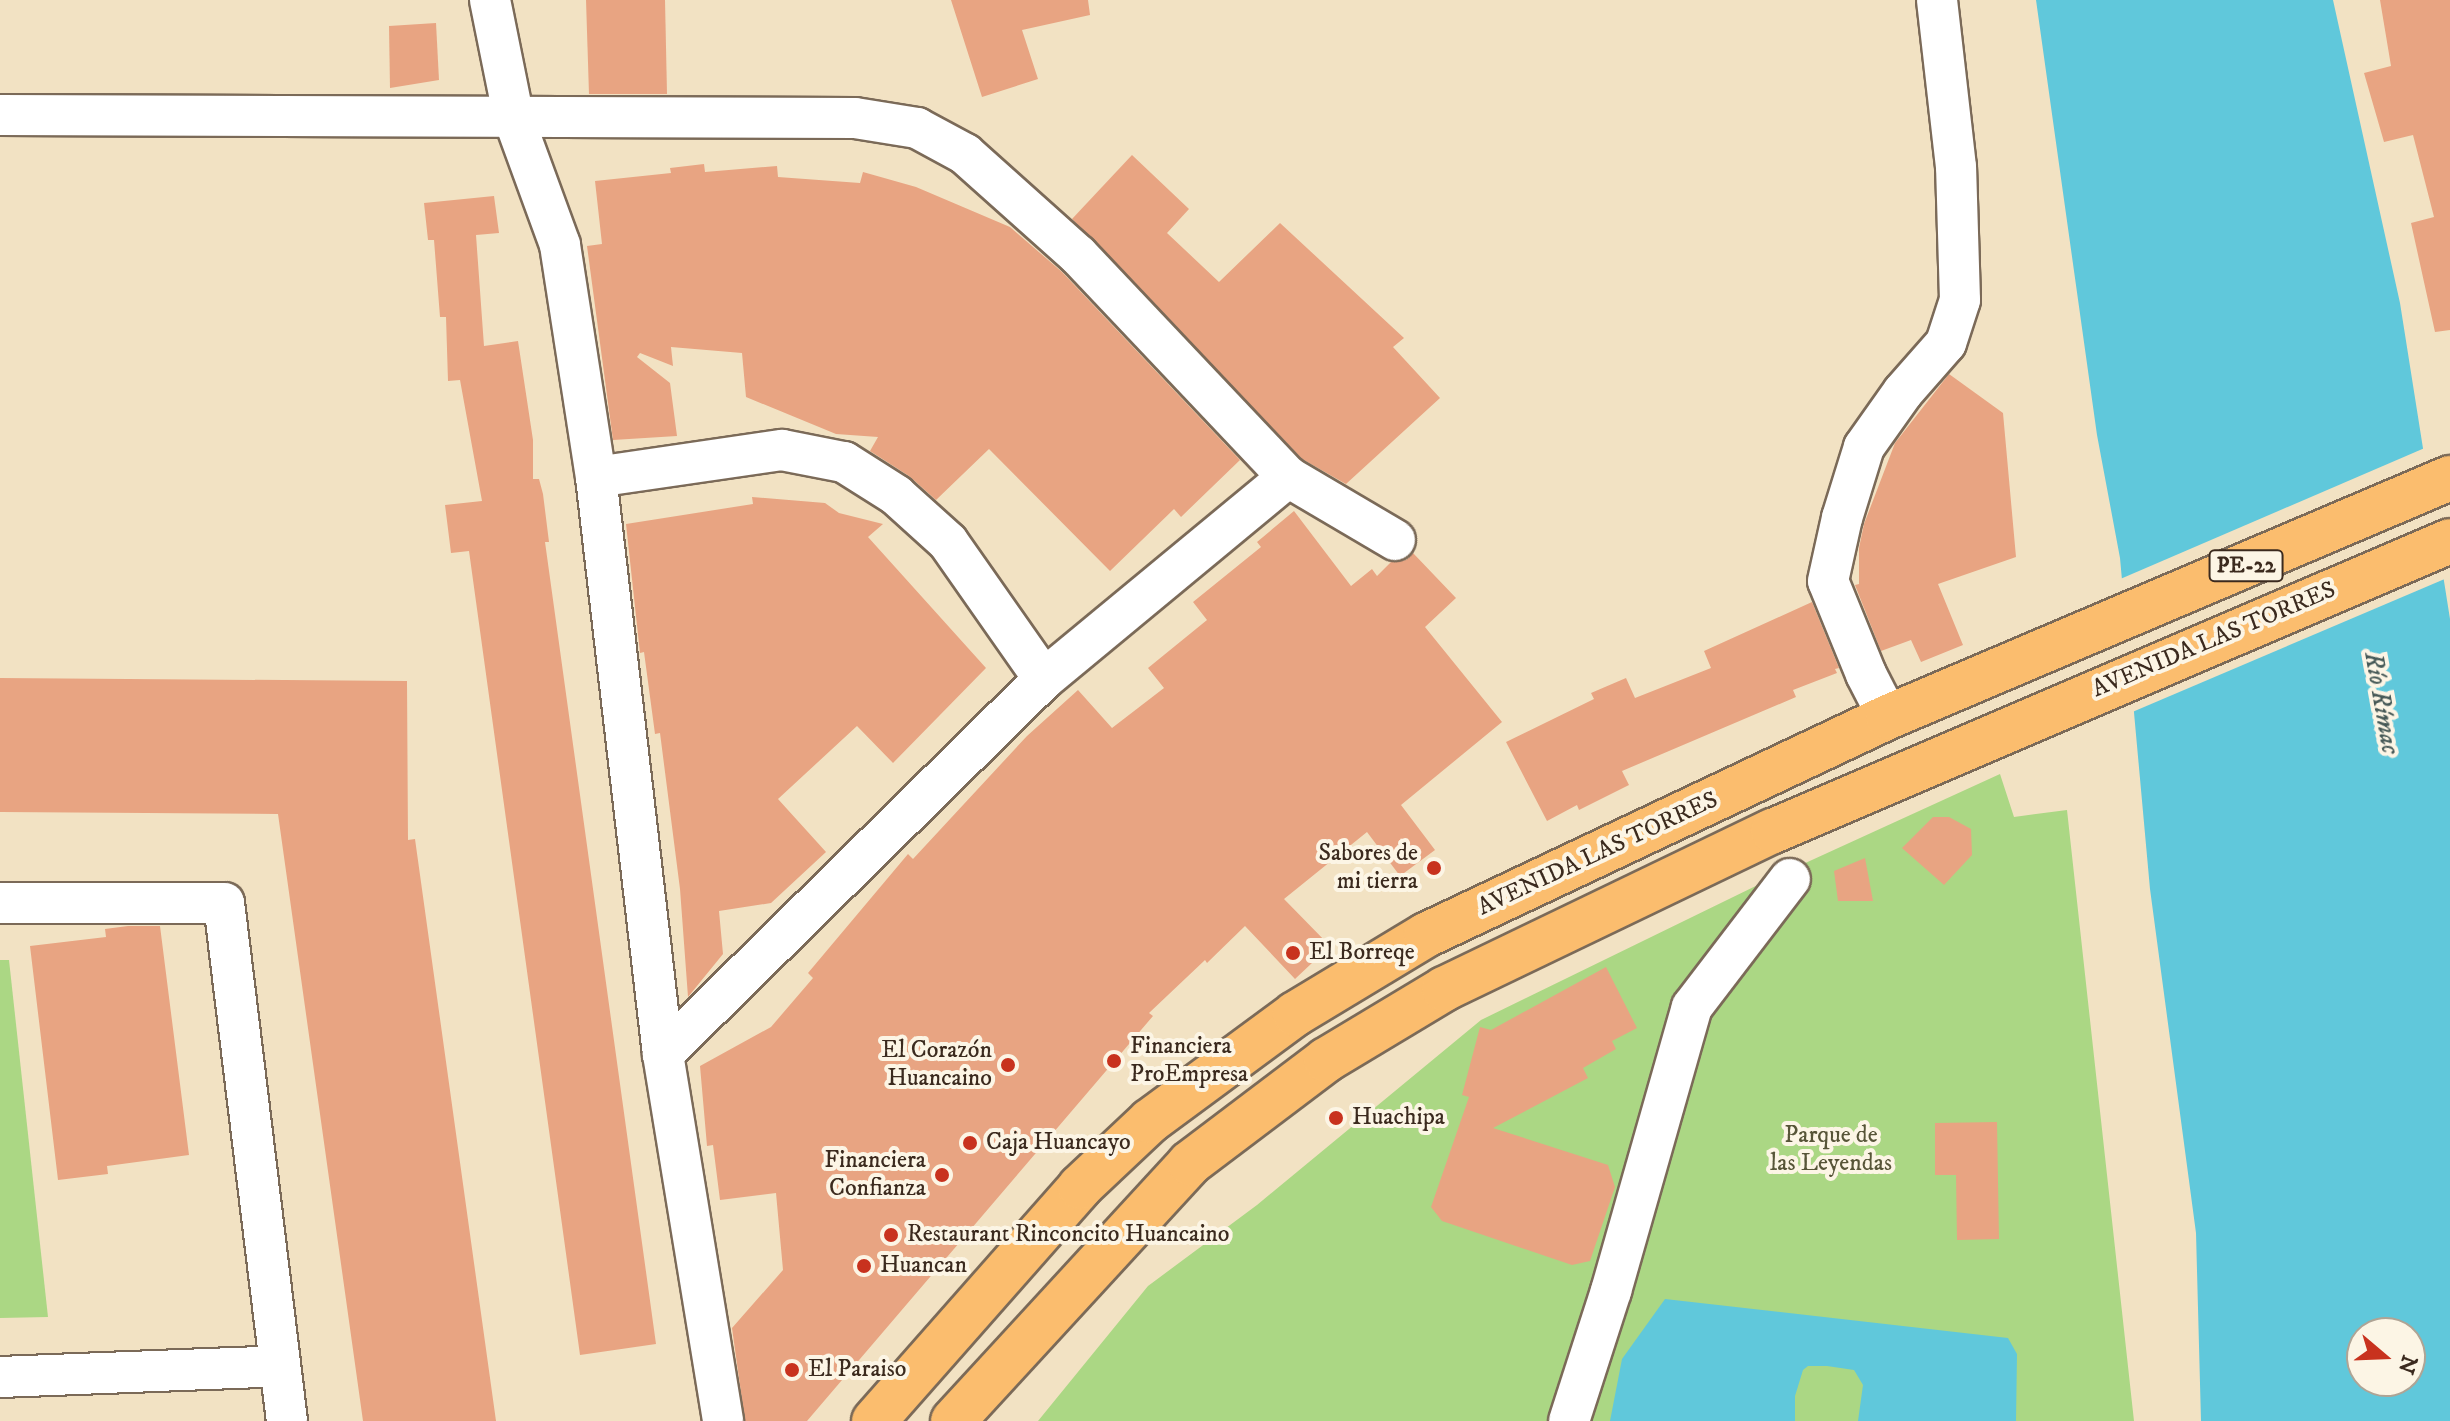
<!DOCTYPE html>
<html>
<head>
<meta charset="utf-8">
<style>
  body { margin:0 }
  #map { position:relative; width:2450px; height:1421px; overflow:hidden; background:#f2e2c3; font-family:"IM FELL DW Pica",serif }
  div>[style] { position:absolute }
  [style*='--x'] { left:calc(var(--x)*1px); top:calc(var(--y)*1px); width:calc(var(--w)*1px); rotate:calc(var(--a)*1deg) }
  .green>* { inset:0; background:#abd784 }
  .water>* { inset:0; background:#60c8db }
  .pier>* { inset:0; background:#f2e2c3 }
  .building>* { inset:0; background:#e8a482 }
  .roads { filter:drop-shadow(2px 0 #7b6a58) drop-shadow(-2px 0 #7b6a58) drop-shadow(0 2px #7b6a58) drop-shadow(0 -2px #7b6a58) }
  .street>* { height:40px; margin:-20px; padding:0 20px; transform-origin:20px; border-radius:20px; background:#fff }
  .highway>* { height:44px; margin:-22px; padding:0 22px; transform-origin:22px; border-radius:22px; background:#fbbd6e }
  .dots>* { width:22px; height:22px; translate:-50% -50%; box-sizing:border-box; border:4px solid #fcf5e5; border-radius:50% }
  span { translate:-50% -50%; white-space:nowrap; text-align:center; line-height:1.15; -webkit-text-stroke:8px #fcf5e5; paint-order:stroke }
  .shield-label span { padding:2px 6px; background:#fcf5e5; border:2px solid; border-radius:6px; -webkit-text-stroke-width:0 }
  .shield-label { font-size:22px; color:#3b2a1e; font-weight:700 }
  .street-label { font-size:24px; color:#3b2a1e }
  .poi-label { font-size:24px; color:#3b2a1e }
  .right { translate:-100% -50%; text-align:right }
  .left { translate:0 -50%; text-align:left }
  .park-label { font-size:24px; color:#575538 }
  .water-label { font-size:26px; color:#465957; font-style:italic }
  .north { position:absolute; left:2346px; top:1317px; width:80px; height:80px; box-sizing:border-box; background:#fcf5e5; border:2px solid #afa495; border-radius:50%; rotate:109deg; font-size:22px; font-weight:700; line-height:32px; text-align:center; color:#3b2a1e }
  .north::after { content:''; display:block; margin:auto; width:28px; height:36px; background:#c8321e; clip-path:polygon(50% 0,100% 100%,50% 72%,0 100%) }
</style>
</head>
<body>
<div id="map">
  <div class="green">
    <div style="clip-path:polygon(2000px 774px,2014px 817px,2067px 810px,2134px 1421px,1038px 1421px,1148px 1286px,1257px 1205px,1481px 1020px,1768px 880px)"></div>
    <div style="clip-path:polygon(0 960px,9px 960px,48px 1317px,0 1318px)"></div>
  </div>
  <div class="water">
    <div style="clip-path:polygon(evenodd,2036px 0,2333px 0,2400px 303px,2450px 619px,2450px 1421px,2201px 1421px,2196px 1233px,2150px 889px,2120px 558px,2097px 435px,2036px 0,2362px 1333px,2410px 1333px,2410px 1381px,2362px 1381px,2362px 1333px)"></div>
    <div style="clip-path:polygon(1665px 1299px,2008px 1338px,2017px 1354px,2016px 1421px,1858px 1421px,1863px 1385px,1854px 1370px,1827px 1366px,1808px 1366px,1803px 1370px,1795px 1396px,1795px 1421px,1610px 1421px,1622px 1359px)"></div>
  </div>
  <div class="pier">
    <div style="clip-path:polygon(2427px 447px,2447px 578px,2130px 713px,2118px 580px)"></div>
  </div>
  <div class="building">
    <div style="clip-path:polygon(586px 0,665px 0,667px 94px,589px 94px)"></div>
    <div style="clip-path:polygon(951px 0,1088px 0,1090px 15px,1022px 30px,1038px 79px,982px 97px)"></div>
    <div style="clip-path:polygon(2380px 0,2450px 0,2450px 330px,2435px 332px,2411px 223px,2434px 217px,2413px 135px,2384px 142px,2364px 73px,2391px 66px)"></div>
    <div style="clip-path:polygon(436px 23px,439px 80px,390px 88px,389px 26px)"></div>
    <div style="clip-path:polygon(1132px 155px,1189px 209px,1167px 233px,1219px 282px,1280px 223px,1404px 338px,1393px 347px,1440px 398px,1346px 484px,1302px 459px,1072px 219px)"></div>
    <div style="clip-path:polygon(704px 164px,705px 172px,777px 166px,778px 177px,860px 183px,863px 172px,916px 187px,1010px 227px,1062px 272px,1240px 460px,1181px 517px,1174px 509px,1110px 571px,989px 449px,936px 500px,909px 476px,870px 451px,878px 437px,836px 434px,746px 397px,742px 353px,671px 347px,673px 366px,640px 353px,637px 357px,670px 383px,677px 436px,613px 440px,587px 246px,602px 244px,595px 181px,671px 173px,670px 168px)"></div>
    <div style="clip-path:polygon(494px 196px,499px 233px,476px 235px,484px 346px,518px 341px,533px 440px,533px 479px,539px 479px,543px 494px,549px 542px,545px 542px,656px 1344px,580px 1355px,469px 551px,451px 553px,445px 505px,482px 501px,460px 380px,448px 381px,446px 317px,440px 317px,434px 240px,428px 240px,424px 203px)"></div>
    <div style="clip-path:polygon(1949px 374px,2003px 413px,2016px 557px,1938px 584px,1963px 645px,1921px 662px,1911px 640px,1881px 651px,1855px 585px,1859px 584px,1859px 548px,1864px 524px,1895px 443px)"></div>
    <div style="clip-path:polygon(752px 497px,825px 503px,839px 513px,883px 524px,868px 537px,986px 668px,893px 763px,857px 726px,778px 799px,826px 852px,771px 903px,719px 911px,723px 954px,688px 997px,680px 889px,660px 733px,655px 734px,644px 652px,640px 653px,626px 524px,753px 504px)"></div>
    <div style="clip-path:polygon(1294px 511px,1351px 586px,1372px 569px,1377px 576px,1391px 562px,1406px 560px,1413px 553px,1456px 598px,1425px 627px,1502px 722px,1401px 805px,1435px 850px,1400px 876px,1367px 832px,1284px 899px,1330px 946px,1295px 979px,1245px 926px,1207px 963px,1205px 960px,1149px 1013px,1153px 1016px,807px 1421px,745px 1421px,732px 1328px,783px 1270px,776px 1193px,720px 1200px,713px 1145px,707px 1146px,700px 1066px,771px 1027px,813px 978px,808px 973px,908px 854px,913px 859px,1027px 736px,1078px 690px,1112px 728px,1164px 688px,1148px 668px,1207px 620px,1193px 602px,1261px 547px,1257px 542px)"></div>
    <div style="clip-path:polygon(1812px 602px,1839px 668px,1835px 669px,1837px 673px,1793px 690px,1796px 697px,1622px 771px,1629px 785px,1579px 810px,1577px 805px,1547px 821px,1506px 742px,1594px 699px,1591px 693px,1626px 678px,1635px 698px,1711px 668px,1704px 651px)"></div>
    <div style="clip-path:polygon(0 678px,407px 681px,408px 840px,415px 839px,496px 1421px,363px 1421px,278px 814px,0 812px)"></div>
    <div style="clip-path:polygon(1933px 817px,1949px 817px,1971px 829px,1972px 855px,1944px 885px,1902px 848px)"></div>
    <div style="clip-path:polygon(1865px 858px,1873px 901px,1838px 901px,1834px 871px)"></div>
    <div style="clip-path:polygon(128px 926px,160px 926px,189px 1155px,107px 1166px,108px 1174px,58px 1180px,30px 946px,106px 937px,105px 929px)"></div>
    <div style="clip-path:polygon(1606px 967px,1637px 1028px,1612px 1041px,1616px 1049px,1583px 1068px,1588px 1078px,1493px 1128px,1608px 1165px,1615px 1187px,1590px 1261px,1572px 1265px,1442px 1221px,1431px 1207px,1469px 1097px,1462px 1095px,1480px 1027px,1491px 1030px)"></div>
    <div style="clip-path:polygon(1997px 1122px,1999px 1239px,1957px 1240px,1956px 1175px,1935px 1175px,1935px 1123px)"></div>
  </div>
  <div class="roads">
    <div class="street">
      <div style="--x:490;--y:0;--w:121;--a:78.6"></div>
      <div style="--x:514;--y:119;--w:134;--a:69.9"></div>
      <div style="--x:560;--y:245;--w:235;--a:81.2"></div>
      <div style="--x:596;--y:477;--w:581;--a:83.38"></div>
      <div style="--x:663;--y:1054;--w:372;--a:80.7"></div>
      <div style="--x:0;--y:115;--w:855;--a:0.2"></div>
      <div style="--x:855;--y:118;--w:63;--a:9.2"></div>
      <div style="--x:917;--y:128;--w:55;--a:28.4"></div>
      <div style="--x:965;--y:154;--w:152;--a:41.8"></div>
      <div style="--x:1078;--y:255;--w:306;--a:46.6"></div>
      <div style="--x:1288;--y:477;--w:124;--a:30.5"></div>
      <div style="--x:596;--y:477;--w:188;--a:-8.3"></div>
      <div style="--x:782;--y:450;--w:63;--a:11"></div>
      <div style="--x:844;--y:462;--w:62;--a:32.4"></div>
      <div style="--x:896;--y:495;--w:70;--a:42.1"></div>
      <div style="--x:948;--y:542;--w:167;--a:55"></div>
      <div style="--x:1888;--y:717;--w:48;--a:-117.1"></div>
      <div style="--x:1866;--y:674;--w:100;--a:-112.2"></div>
      <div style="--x:1828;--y:581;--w:65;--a:-77.5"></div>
      <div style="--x:1842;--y:518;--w:74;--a:-72.8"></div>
      <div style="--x:1864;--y:447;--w:67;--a:-54.7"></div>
      <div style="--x:1903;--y:392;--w:65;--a:-48.7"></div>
      <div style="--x:1946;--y:343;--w:45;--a:-72"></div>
      <div style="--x:1960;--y:300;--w:133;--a:-91.7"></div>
      <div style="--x:1956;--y:167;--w:168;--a:-96.5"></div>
      <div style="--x:0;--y:903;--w:224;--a:0"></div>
      <div style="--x:224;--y:903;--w:522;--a:83.07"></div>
      <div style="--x:663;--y:1054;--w:535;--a:-44.55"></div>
      <div style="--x:1044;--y:679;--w:317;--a:-39.6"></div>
      <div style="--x:0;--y:1377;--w:280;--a:-2.2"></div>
      <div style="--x:1569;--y:1421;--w:137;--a:-72.1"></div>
      <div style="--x:1611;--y:1291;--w:295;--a:-74.1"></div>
      <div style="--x:1692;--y:1007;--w:161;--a:-52.6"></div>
    </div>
    <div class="highway">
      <div style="--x:874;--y:1421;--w:312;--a:-48.6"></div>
      <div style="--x:1080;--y:1187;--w:96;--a:-43.3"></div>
      <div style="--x:1150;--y:1121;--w:180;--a:-36.4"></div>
      <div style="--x:1295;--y:1014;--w:153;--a:-31.1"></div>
      <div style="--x:1426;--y:935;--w:511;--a:-25.26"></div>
      <div style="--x:1888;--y:717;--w:611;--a:-23.04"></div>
      <div style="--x:953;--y:1421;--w:350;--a:-47.4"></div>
      <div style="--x:1190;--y:1163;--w:171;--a:-37.1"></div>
      <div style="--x:1326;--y:1060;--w:138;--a:-31"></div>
      <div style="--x:1444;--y:989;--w:365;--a:-25.7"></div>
      <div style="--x:1773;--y:831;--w:736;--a:-23.19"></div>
    </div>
  </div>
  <div class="dots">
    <div style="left:1434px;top:868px;background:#c8321e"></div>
    <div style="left:1293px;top:953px;background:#c8321e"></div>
    <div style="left:1114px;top:1061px;background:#c8321e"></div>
    <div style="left:1008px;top:1065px;background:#c8321e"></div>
    <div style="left:1336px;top:1118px;background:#c8321e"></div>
    <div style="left:970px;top:1143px;background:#c8321e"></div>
    <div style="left:942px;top:1175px;background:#c8321e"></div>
    <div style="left:891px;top:1235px;background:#c8321e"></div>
    <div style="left:864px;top:1266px;background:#c8321e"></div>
    <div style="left:792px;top:1370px;background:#c8321e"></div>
  </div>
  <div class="shield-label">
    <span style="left:2246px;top:566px">PE-22</span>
  </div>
  <div class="street-label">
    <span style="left:2214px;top:640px;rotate:-23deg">AVENIDA LAS TORRES</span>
    <span style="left:1598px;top:854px;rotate:-25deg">AVENIDA LAS TORRES</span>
  </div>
  <div class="poi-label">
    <span class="right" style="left:1418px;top:868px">Sabores de<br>mi tierra</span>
    <span class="left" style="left:1309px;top:953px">El Borreqe</span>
    <span class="left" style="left:1130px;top:1061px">Financiera<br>ProEmpresa</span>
    <span class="right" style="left:992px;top:1065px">El Corazón<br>Huancaino</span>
    <span class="left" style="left:1352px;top:1118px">Huachipa</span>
    <span class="left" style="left:986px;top:1143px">Caja Huancayo</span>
    <span class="right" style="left:926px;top:1175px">Financiera<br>Confianza</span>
    <span class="left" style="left:907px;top:1235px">Restaurant Rinconcito Huancaino</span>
    <span class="left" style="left:880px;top:1266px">Huancan</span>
    <span class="left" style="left:808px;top:1370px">El Paraiso</span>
  </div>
  <div class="park-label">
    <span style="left:1831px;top:1150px">Parque de<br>las Leyendas</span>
  </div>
  <div class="water-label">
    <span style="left:2381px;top:703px;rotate:80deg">Río Rímac</span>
  </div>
  <div class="north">N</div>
</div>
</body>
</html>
